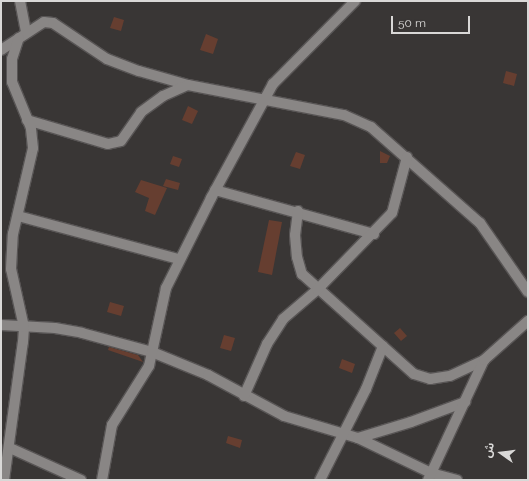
<!DOCTYPE html>
<html>
<head>
<meta charset="utf-8">
<style>
  body { margin:0 }
  #map { position:relative; width:529px; height:481px; overflow:hidden; background:#393635; font-family:Raleway,"Noto Sans Arabic",sans-serif }
  div>[style] { position:absolute }
  [style*='--x'] { left:calc(var(--x)*1px); top:calc(var(--y)*1px); width:calc(var(--w)*1px); rotate:calc(var(--a)*1deg) }
  .building>* { inset:0; background:#663e30 }
  .roads { filter:drop-shadow(1px 0 #585555) drop-shadow(-1px 0 #585555) drop-shadow(0 1px #585555) drop-shadow(0 -1px #585555) }
  .minor>* { height:10px; margin:-5px; padding:0 5px; transform-origin:5px; border-radius:5px; background:#898685 }
  span { translate:-50% -50%; white-space:nowrap; text-align:center; line-height:1.15; -webkit-text-stroke:4px #393635; paint-order:stroke }
  .frame { position:absolute; inset:0; border:2px solid #d9d8d7; pointer-events:none }
  .north { position:absolute; left:481px; top:433px; width:40px; height:40px; -webkit-text-stroke:3px #393635; paint-order:stroke; rotate:284deg; font-size:11px; font-weight:700; line-height:16px; text-align:center; color:#d9d8d7 }
  .north::after { content:''; display:block; margin:auto; width:14px; height:18px; background:#d9d8d7; clip-path:polygon(50% 0,100% 100%,50% 72%,0 100%) }
  .scale { position:absolute; left:391px; top:16px; width:79px; height:18px; box-sizing:border-box; border:2px solid #d9d8d7; border-top:0; padding-left:5px; font-size:12px; line-height:14px; white-space:nowrap; color:#d9d8d7; -webkit-text-stroke:3px #393635; paint-order:stroke }
</style>
</head>
<body>
<div id="map">
  <div class="building">
    <div style="clip-path:polygon(114px 17px,124px 20px,121px 31px,110px 28px)"></div>
    <div style="clip-path:polygon(206px 34px,218px 39px,213px 54px,200px 50px)"></div>
    <div style="clip-path:polygon(506px 71px,517px 74px,514px 86px,503px 83px)"></div>
    <div style="clip-path:polygon(188px 106px,198px 111px,192px 124px,182px 120px)"></div>
    <div style="clip-path:polygon(380px 151px,390px 156px,387px 163px,380px 163px)"></div>
    <div style="clip-path:polygon(296px 152px,305px 155px,300px 169px,290px 166px)"></div>
    <div style="clip-path:polygon(173px 156px,182px 159px,179px 167px,170px 164px)"></div>
    <div style="clip-path:polygon(166px 179px,180px 183px,178px 190px,163px 186px)"></div>
    <div style="clip-path:polygon(141px 180px,167px 188px,155px 215px,145px 211px,149px 198px,135px 192px)"></div>
    <div style="clip-path:polygon(269px 220px,282px 222px,272px 275px,258px 272px)"></div>
    <div style="clip-path:polygon(110px 302px,124px 306px,121px 316px,107px 312px)"></div>
    <div style="clip-path:polygon(400px 328px,407px 336px,401px 341px,394px 333px)"></div>
    <div style="clip-path:polygon(224px 335px,235px 338px,231px 351px,220px 348px)"></div>
    <div style="clip-path:polygon(109px 347px,138px 355px,143px 362px,108px 350px)"></div>
    <div style="clip-path:polygon(342px 359px,355px 364px,352px 373px,339px 368px)"></div>
    <div style="clip-path:polygon(228px 436px,242px 440px,240px 448px,226px 443px)"></div>
  </div>
  <div class="roads">
    <div class="minor">
      <div style="--x:20;--y:1;--w:32;--a:79"></div>
      <div style="--x:1;--y:50;--w:51;--a:-33.1"></div>
      <div style="--x:44;--y:22;--w:9;--a:6"></div>
      <div style="--x:53;--y:23;--w:65;--a:33.7"></div>
      <div style="--x:107;--y:59;--w:34;--a:21"></div>
      <div style="--x:139;--y:71;--w:51;--a:15.9"></div>
      <div style="--x:188;--y:85;--w:159;--a:10.9"></div>
      <div style="--x:344;--y:115;--w:30;--a:24"></div>
      <div style="--x:371;--y:127;--w:145;--a:41.4"></div>
      <div style="--x:480;--y:223;--w:84;--a:55.2"></div>
      <div style="--x:27;--y:120;--w:84;--a:16.5"></div>
      <div style="--x:108;--y:144;--w:13;--a:-13"></div>
      <div style="--x:121;--y:141;--w:35;--a:-55"></div>
      <div style="--x:141;--y:112;--w:27;--a:-36"></div>
      <div style="--x:163;--y:96;--w:27;--a:-24"></div>
      <div style="--x:215;--y:190;--w:165;--a:15.5"></div>
      <div style="--x:298;--y:211;--w:24;--a:97"></div>
      <div style="--x:295;--y:235;--w:22;--a:85"></div>
      <div style="--x:297;--y:257;--w:18;--a:74"></div>
      <div style="--x:302;--y:274;--w:150;--a:41.8"></div>
      <div style="--x:414;--y:374;--w:17;--a:17"></div>
      <div style="--x:430;--y:379;--w:20;--a:-9"></div>
      <div style="--x:450;--y:376;--w:38;--a:-25"></div>
      <div style="--x:18;--y:216;--w:167;--a:15"></div>
      <div style="--x:1;--y:325;--w:54;--a:3.2"></div>
      <div style="--x:55;--y:328;--w:27;--a:10"></div>
      <div style="--x:82;--y:333;--w:73;--a:15.2"></div>
      <div style="--x:152;--y:352;--w:61;--a:22.3"></div>
      <div style="--x:208;--y:375;--w:86;--a:28.3"></div>
      <div style="--x:284;--y:416;--w:77;--a:16.6"></div>
      <div style="--x:358;--y:438;--w:81;--a:25.6"></div>
      <div style="--x:431;--y:473;--w:27;--a:15"></div>
      <div style="--x:244;--y:396;--w:57;--a:-66.1"></div>
      <div style="--x:267;--y:344;--w:30;--a:-57"></div>
      <div style="--x:283;--y:319;--w:45;--a:-40.5"></div>
      <div style="--x:317;--y:290;--w:107;--a:-45.8"></div>
      <div style="--x:392;--y:213;--w:58;--a:-75"></div>
      <div style="--x:358;--y:438;--w:55;--a:-16.8"></div>
      <div style="--x:411;--y:422;--w:58;--a:-20.3"></div>
      <div style="--x:10;--y:448;--w:78;--a:24.3"></div>
      <div style="--x:4;--y:480;--w:139;--a:-82.2"></div>
      <div style="--x:23;--y:342;--w:15;--a:-86"></div>
      <div style="--x:24;--y:327;--w:59;--a:-102.6"></div>
      <div style="--x:11;--y:269;--w:35;--a:-87"></div>
      <div style="--x:13;--y:234;--w:88;--a:-76.9"></div>
      <div style="--x:33;--y:148;--w:20;--a:-96"></div>
      <div style="--x:31;--y:128;--w:50;--a:-112.4"></div>
      <div style="--x:12;--y:82;--w:23;--a:-90"></div>
      <div style="--x:12;--y:59;--w:22;--a:-72"></div>
      <div style="--x:102;--y:480;--w:56;--a:-79.7"></div>
      <div style="--x:112;--y:425;--w:70;--a:-57.9"></div>
      <div style="--x:149;--y:366;--w:80;--a:-77.7"></div>
      <div style="--x:166;--y:288;--w:101;--a:-63.4"></div>
      <div style="--x:211;--y:198;--w:130;--a:-61.5"></div>
      <div style="--x:273;--y:84;--w:117;--a:-45.3"></div>
      <div style="--x:320;--y:480;--w:102;--a:-63.2"></div>
      <div style="--x:366;--y:389;--w:46;--a:-68.4"></div>
      <div style="--x:428;--y:480;--w:132;--a:-65"></div>
      <div style="--x:484;--y:360;--w:59;--a:-41.6"></div>
    </div>
  </div>
  <div class="frame"></div>
  <div class="north">ش</div>
  <div class="scale">50 m</div>
</div>
</body>
</html>
